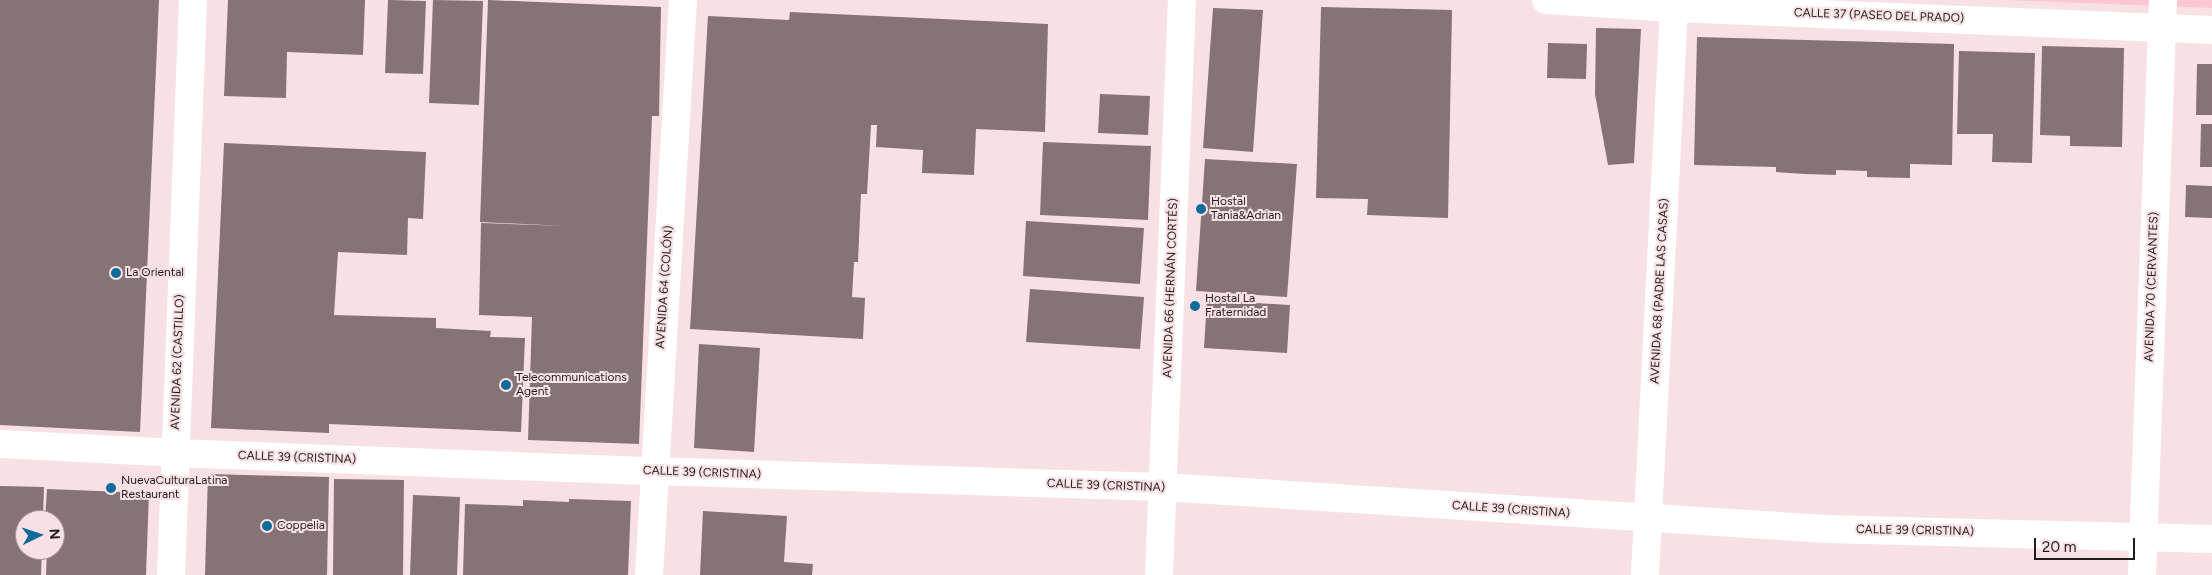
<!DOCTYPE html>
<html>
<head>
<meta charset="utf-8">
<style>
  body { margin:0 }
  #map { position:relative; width:2212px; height:575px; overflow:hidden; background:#f7e1e5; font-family:Figtree,sans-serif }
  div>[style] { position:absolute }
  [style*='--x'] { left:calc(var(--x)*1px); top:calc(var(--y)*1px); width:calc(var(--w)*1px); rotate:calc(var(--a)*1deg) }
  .green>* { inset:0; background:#fdc6d1 }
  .building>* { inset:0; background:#867376 }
  .street>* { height:28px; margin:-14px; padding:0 14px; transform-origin:14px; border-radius:14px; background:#fff }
  .primary>* { height:28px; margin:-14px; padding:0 14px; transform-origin:14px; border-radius:14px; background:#fff }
  .dots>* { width:14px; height:14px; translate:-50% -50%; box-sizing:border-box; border:2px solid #f7e1e5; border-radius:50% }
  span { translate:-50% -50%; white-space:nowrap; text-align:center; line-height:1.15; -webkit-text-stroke:4px #f7e1e5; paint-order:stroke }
  .street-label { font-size:12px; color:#231c1d }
  .poi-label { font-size:12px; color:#231c1d }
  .left { translate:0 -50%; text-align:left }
  .north { position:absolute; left:15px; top:510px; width:50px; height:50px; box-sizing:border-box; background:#f7e1e5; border:1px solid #a29295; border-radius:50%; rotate:86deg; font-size:14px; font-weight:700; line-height:20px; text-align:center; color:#231c1d }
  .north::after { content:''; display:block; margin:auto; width:18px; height:22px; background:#106b9b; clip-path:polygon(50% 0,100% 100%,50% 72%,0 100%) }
  .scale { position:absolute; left:2034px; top:538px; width:101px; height:22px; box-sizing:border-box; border:2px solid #231c1d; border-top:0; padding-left:6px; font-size:15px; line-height:18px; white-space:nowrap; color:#231c1d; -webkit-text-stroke:4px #f7e1e5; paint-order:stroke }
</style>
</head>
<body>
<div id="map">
  <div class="green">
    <div style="clip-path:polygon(2006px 0,2212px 0,2212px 8px)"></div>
  </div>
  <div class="building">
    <div style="clip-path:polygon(0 0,159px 0,140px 432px,0 425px)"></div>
    <div style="clip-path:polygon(228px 0,365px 0,363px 55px,287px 52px,286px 98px,224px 96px)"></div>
    <div style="clip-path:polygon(388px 0,426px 1px,423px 74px,385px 73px)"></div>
    <div style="clip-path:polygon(433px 0,483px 1px,479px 105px,429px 103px)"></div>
    <div style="clip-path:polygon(488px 0,661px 7px,659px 116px,652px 116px,639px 444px,528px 440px,532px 317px,479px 315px,481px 223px,566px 226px,480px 222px)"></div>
    <div style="clip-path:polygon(1321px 7px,1452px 10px,1448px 218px,1367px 215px,1368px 199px,1316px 198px)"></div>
    <div style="clip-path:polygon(1213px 8px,1263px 10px,1253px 152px,1203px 148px)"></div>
    <div style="clip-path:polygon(790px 12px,1048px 24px,1045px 132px,976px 129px,974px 175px,922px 173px,923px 150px,876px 147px,877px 125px,871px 125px,867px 194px,861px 194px,858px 262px,854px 262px,852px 297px,865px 298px,863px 339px,690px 329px,708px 16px,789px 20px)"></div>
    <div style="clip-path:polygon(1596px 28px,1641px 29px,1634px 163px,1608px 165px,1595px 94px)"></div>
    <div style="clip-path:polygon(1697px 37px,1954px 44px,1952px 165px,1910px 164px,1910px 178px,1867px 177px,1867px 171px,1836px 170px,1836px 175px,1805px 174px,1776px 172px,1776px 167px,1694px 165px)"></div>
    <div style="clip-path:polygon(1548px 43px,1587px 44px,1586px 79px,1547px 78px)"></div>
    <div style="clip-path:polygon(2042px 46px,2124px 48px,2122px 147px,2070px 146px,2070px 136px,2040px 135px)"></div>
    <div style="clip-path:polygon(1959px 51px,2035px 53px,2032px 163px,1992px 162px,1993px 134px,1957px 134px)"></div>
    <div style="clip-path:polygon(2197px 64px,2212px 64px,2212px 115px,2196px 115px)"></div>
    <div style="clip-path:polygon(1100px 94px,1150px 96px,1148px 135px,1098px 133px)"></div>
    <div style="clip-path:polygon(2201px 124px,2212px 124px,2212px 167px,2200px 167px)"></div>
    <div style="clip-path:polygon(1043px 142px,1151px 146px,1148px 220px,1040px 215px)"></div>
    <div style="clip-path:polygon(224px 143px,426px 152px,423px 219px,408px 218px,407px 255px,338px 252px,334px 315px,436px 318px,436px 328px,491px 331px,490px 337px,525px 338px,521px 432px,329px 424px,329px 433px,211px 428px)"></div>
    <div style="clip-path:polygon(1205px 159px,1297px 164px,1287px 297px,1196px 291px)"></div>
    <div style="clip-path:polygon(2186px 185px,2212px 186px,2212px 218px,2185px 217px)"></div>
    <div style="clip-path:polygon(1026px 221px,1144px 228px,1140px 284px,1023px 276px)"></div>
    <div style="clip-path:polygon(1030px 289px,1144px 297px,1140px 349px,1026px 342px)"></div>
    <div style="clip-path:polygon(1207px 300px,1290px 305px,1287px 353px,1204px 348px)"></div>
    <div style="clip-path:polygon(699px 344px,760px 348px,754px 452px,694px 448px)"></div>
    <div style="clip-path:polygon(208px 474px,329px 477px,327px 575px,205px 575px)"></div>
    <div style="clip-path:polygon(334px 479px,404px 480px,403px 575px,333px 575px)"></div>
    <div style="clip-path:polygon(0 486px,44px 487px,43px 520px,25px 520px,25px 550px,42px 550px,41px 575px,0 575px)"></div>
    <div style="clip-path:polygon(47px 489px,149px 493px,146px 575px,46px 575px,47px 550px,55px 550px,55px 520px,45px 520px)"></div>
    <div style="clip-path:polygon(413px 495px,460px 497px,457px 575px,410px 575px)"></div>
    <div style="clip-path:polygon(569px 499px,631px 501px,628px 575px,463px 575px,465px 504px,523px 506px,523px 500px,569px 502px)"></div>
    <div style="clip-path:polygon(703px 511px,787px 516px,784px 562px,813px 564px,812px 575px,700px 575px)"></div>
  </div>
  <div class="street">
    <div style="--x:0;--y:444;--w:175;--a:2.9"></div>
    <div style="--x:175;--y:453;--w:478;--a:2.2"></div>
    <div style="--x:653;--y:471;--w:510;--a:1.8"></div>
    <div style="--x:1163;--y:487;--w:665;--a:3.62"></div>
    <div style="--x:1827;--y:529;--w:385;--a:1.5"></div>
    <div style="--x:1159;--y:575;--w:575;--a:-87.71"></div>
    <div style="--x:1645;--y:575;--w:568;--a:-87.07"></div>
    <div style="--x:2142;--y:575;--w:575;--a:-87.91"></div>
  </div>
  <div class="primary">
    <div style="--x:1546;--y:0;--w:128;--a:3.6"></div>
    <div style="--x:1674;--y:8;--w:538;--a:2.34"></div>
    <div style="--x:171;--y:575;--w:575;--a:-87.81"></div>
    <div style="--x:649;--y:575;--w:576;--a:-86.62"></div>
  </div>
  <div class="dots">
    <div style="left:1201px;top:209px;background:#106b9b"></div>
    <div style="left:116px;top:273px;background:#106b9b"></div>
    <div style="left:1195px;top:306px;background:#106b9b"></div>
    <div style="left:506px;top:385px;background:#106b9b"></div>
    <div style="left:111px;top:488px;background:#106b9b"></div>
    <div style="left:267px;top:526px;background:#106b9b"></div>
  </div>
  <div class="street-label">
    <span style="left:1879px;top:16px;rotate:2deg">CALLE 37 (PASEO DEL PRADO)</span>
    <span style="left:665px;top:287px;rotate:-86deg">AVENIDA 64 (COLÓN)</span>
    <span style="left:2152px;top:287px;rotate:-88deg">AVENIDA 70 (CERVANTES)</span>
    <span style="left:1171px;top:288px;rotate:-88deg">AVENIDA 66 (HERNÁN CORTÉS)</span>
    <span style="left:1660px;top:291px;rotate:-87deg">AVENIDA 68 (PADRE LAS CASAS)</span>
    <span style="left:178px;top:362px;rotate:-88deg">AVENIDA 62 (CASTILLO)</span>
    <span style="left:297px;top:458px;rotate:2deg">CALLE 39 (CRISTINA)</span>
    <span style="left:702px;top:473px;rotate:2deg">CALLE 39 (CRISTINA)</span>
    <span style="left:1106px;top:486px;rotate:2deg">CALLE 39 (CRISTINA)</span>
    <span style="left:1511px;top:510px;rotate:4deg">CALLE 39 (CRISTINA)</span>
    <span style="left:1915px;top:531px;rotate:1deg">CALLE 39 (CRISTINA)</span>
  </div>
  <div class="poi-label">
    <span class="left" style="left:1211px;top:209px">Hostal<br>Tania&amp;Adrian</span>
    <span class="left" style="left:126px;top:273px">La Oriental</span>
    <span class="left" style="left:1205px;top:306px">Hostal La<br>Fraternidad</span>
    <span class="left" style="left:516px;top:385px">Telecommunications<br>Agent</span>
    <span class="left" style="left:121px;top:488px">NuevaCulturaLatina<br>Restaurant</span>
    <span class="left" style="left:277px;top:526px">Coppelia</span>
  </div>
  <div class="north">N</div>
  <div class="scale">20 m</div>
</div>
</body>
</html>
